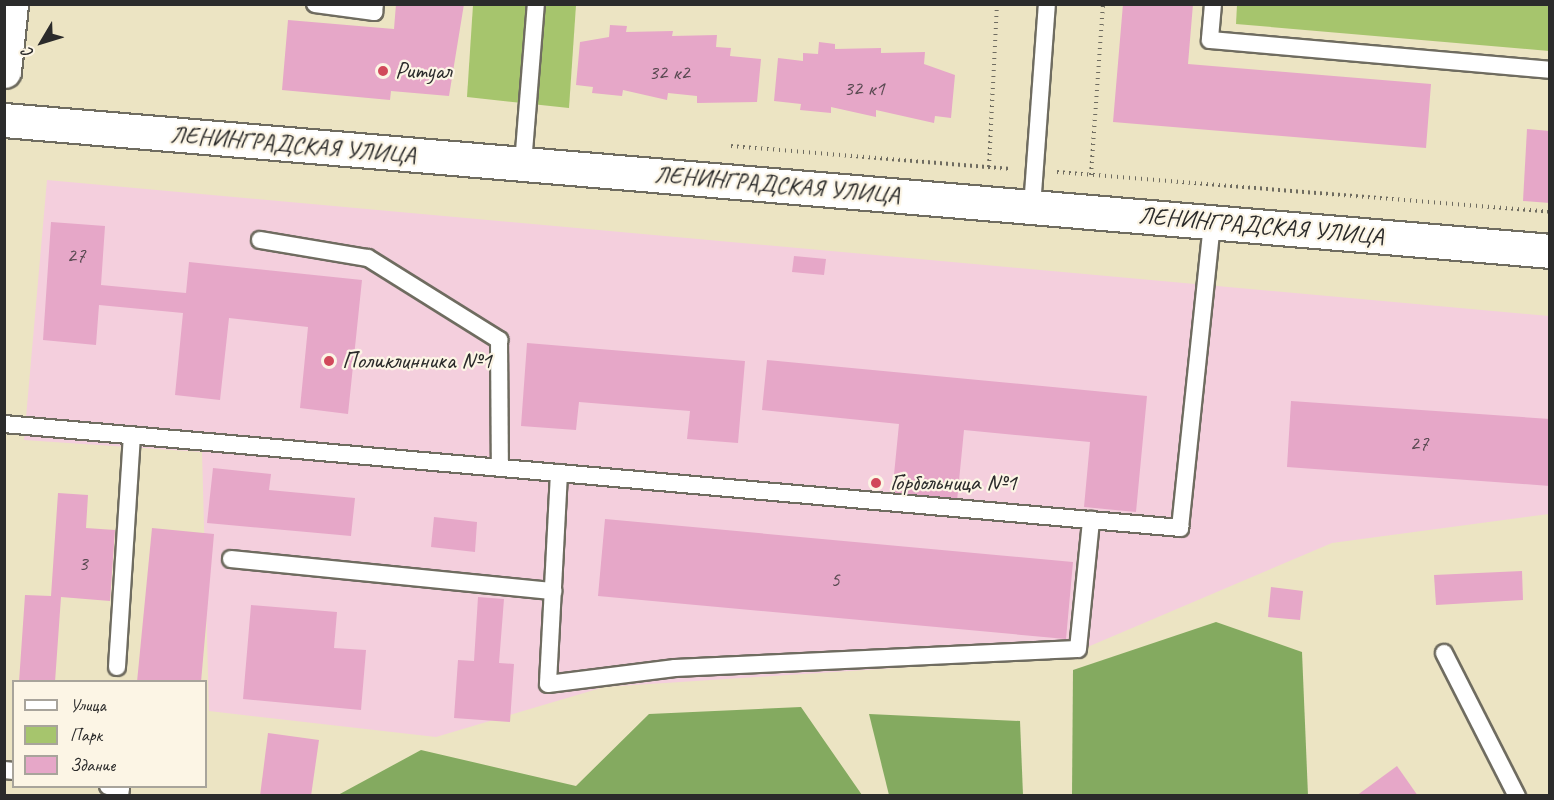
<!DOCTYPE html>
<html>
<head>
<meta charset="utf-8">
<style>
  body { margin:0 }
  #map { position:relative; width:1554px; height:800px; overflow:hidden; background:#ece4c3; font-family:Caveat,sans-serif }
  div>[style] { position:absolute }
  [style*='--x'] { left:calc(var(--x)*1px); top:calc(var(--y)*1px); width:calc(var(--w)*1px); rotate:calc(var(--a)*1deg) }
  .built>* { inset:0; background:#f4cfdd }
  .green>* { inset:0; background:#a6c56d }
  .forest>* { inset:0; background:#84aa60 }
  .building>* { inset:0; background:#e6a7c8 }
  .path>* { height:4px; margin-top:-2px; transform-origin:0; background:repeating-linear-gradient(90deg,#6f6c60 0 1.5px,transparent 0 6px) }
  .roads { filter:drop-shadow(2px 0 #6f6c60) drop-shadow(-2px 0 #6f6c60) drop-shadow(0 2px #6f6c60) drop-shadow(0 -2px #6f6c60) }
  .lane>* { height:16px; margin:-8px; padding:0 8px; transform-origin:8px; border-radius:8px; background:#fff }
  .secondary>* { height:33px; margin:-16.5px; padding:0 16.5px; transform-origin:16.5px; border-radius:16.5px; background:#fff }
  .dots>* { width:16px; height:16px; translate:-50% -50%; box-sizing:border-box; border:3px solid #fcf5e5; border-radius:50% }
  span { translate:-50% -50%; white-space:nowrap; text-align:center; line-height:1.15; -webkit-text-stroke:4.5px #fcf5e5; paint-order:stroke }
  .number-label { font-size:21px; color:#5a4a52 }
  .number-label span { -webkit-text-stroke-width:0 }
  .poi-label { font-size:24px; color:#2b2b2b }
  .left { translate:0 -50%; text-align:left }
  .street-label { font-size:24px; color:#2b2b2b }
  .frame { position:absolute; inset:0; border:6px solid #2b2b2b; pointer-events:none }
  .legend { position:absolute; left:12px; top:680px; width:195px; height:108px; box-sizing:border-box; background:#fcf5e5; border:2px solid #a8a49b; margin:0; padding:8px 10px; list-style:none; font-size:18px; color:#2b2b2b }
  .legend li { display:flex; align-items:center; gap:12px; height:30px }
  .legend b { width:30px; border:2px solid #a8a49b }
  .north { position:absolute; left:12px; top:12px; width:60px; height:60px; -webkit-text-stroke:4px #fcf5e5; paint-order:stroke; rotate:232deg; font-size:16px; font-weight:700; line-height:24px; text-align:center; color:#2b2b2b }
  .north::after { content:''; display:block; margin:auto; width:21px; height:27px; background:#2b2b2b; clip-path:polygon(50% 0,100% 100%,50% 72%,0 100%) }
</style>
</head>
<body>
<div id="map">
  <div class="built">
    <div style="clip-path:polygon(47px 180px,1549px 316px,1549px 514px,1332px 543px,1064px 657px,604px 687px,436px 737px,209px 711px,202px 452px,24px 440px)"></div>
  </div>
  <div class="green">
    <div style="clip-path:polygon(473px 5px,576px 5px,569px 108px,467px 97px)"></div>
    <div style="clip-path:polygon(1237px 5px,1549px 5px,1549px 51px,1236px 24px)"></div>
  </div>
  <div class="forest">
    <div style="clip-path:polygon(1216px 622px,1302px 652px,1308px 795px,1072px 795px,1073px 670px)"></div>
    <div style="clip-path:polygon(801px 707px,862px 795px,338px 795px,421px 750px,576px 786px,649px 714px)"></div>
    <div style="clip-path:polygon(869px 714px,1020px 721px,1023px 795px,889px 795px)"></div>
  </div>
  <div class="building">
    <div style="clip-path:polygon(396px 4px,464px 4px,449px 96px,391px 91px,390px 100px,282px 90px,288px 20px,394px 29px)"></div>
    <div style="clip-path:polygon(1123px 4px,1193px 4px,1188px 64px,1431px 84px,1426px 148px,1113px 122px)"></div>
    <div style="clip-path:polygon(610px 25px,627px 26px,626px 32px,673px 31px,672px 36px,717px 35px,716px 47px,731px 48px,730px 56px,761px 59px,757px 102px,697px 103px,697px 96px,668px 93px,667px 100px,623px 90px,622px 96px,592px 93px,593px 87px,576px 85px,580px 42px,609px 37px)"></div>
    <div style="clip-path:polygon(819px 42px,835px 44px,835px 49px,881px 48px,881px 53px,925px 52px,924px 64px,955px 75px,951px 118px,935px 116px,934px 123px,876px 110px,876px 117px,831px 107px,831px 113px,800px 110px,801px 104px,774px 101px,778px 58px,803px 61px,803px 53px,818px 54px)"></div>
    <div style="clip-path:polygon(1527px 129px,1550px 131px,1550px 203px,1523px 201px)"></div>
    <div style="clip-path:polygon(51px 222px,105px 226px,101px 285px,186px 293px,189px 262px,362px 280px,348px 414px,300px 408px,308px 327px,229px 318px,220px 400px,175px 395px,183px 313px,99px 305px,96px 345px,43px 340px)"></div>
    <div style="clip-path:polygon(794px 256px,826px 259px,824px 275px,792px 272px)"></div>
    <div style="clip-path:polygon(527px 343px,745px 361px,738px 443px,687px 439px,690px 411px,579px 402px,576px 430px,521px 426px)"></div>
    <div style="clip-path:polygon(767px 360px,1147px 396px,1136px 512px,1084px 507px,1090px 442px,964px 430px,957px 501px,892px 495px,899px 424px,762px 410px)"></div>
    <div style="clip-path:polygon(1291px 401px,1550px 419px,1550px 486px,1287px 467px)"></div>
    <div style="clip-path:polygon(213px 468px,271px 474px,269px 490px,355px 498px,351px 536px,207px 523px)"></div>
    <div style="clip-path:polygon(58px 493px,88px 495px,86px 528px,115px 530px,110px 601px,61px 597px,55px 682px,19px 682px,25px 595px,51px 596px)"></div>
    <div style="clip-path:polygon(434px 517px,477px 522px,475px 552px,431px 547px)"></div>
    <div style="clip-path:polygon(605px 519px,1073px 562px,1066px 639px,598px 596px)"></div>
    <div style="clip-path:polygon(152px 528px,214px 534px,201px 682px,137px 682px)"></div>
    <div style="clip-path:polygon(1522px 571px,1523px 600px,1436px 605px,1434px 575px)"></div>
    <div style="clip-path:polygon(1271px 587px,1303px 591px,1300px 620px,1268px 617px)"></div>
    <div style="clip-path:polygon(478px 597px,504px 599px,499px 663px,514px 664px,510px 722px,454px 718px,458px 660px,474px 661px)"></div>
    <div style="clip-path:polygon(251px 605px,337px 612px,334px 648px,366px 650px,361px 710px,243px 699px)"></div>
    <div style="clip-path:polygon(268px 733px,319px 740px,311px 796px,260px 796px)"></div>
    <div style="clip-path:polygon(1397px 766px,1418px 796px,1356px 796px)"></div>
  </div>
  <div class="path">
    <div style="--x:731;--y:146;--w:281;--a:4.7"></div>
    <div style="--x:989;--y:167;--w:163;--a:-87.2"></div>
    <div style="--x:1057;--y:172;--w:495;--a:4.6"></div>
    <div style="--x:1091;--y:175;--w:171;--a:-86"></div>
  </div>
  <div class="roads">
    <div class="lane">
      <div style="--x:315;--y:4;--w:60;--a:7.7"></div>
      <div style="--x:374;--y:12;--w:8;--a:-83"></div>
      <div style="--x:1213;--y:4;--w:36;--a:95"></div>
      <div style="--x:1210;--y:40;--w:341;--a:5"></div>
      <div style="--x:523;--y:164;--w:161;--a:-85.4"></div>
      <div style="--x:1032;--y:207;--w:204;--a:-85.8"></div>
      <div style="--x:260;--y:240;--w:109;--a:9.5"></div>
      <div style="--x:368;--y:258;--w:155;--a:32"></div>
      <div style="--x:499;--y:340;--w:128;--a:89.6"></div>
      <div style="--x:4;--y:424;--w:1181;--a:5.05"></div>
      <div style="--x:1180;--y:528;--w:308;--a:-84"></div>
      <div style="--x:559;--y:473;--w:211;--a:93"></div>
      <div style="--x:548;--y:684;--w:128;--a:-7.2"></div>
      <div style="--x:675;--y:668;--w:403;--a:-2.7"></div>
      <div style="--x:1078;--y:649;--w:130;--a:-84.2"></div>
      <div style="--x:231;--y:559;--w:324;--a:5.7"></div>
      <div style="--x:1444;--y:653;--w:161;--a:63"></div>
      <div style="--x:117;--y:667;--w:232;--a:-86.3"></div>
      <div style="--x:4;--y:770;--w:10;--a:6"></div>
      <div style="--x:108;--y:786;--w:13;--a:9"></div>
      <div style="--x:121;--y:788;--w:8;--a:97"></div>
    </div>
    <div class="secondary">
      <div style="--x:4;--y:71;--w:67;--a:-84"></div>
      <div style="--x:4;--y:120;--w:1552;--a:4.84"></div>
    </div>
  </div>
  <div class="dots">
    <div style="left:383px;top:71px;background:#d1495b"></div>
    <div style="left:329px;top:361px;background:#d1495b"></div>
    <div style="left:876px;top:483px;background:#d1495b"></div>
  </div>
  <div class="number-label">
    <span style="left:669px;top:72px">32 к2</span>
    <span style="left:864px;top:88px">32 к1</span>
    <span style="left:76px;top:255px">27</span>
    <span style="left:1419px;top:443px">27</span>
    <span style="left:83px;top:563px">3</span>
    <span style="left:835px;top:579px">5</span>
  </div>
  <div class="poi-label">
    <span class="left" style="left:395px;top:71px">Ритуал</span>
    <span class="left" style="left:342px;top:361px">Поликлинника №1</span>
    <span class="left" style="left:890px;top:483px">Горбольница №1</span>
  </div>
  <div class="street-label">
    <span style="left:293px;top:145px;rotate:5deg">ЛЕНИНГРАДСКАЯ УЛИЦА</span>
    <span style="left:777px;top:185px;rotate:5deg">ЛЕНИНГРАДСКАЯ УЛИЦА</span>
    <span style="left:1261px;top:226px;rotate:5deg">ЛЕНИНГРАДСКАЯ УЛИЦА</span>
  </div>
  <div class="frame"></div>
  <ul class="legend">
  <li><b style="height:8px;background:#fff"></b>Улица</li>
  <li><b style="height:16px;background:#a6c56d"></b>Парк</li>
  <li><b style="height:16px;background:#e6a7c8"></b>Здание</li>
  </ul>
  <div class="north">С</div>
</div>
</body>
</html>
